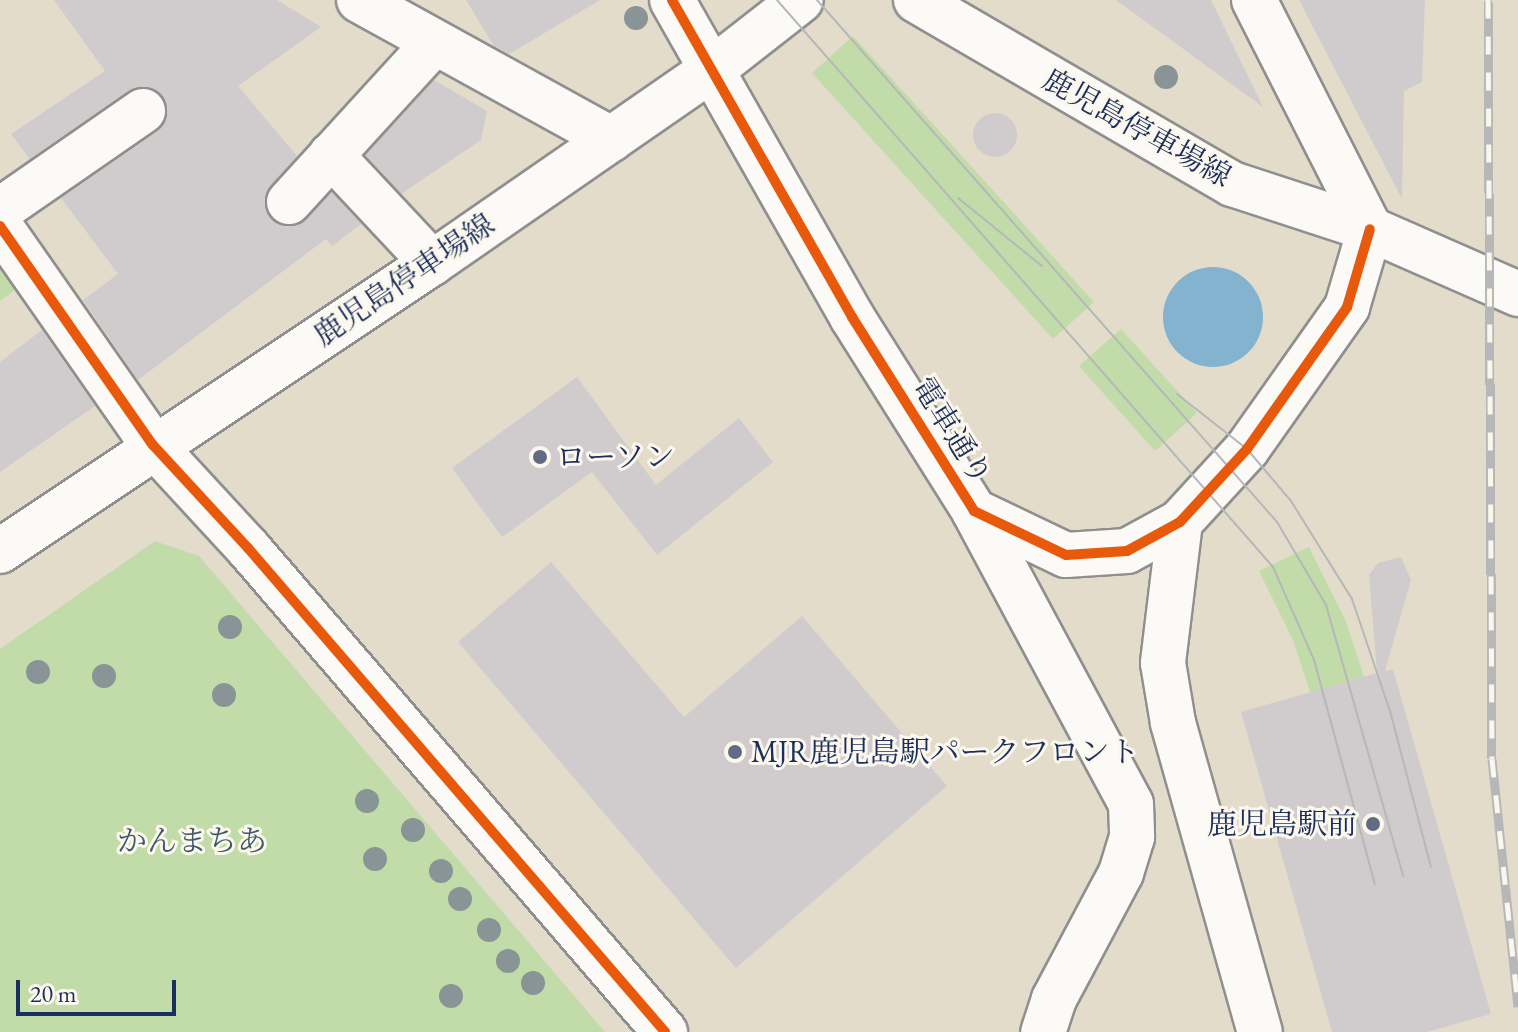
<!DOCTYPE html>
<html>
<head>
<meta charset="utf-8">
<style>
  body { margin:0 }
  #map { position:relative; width:1518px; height:1032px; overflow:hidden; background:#e3dccb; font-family:"EB Garamond","Noto Serif JP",serif }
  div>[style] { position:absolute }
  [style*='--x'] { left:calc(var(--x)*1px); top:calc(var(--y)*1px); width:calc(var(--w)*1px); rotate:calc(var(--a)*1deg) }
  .green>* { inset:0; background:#c1dca9 }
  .water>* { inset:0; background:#84b3d0 }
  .round { border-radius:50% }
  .building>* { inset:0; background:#d0cccd }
  .roads { filter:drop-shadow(2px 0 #8f8f8e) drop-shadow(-2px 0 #8f8f8e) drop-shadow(0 2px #8f8f8e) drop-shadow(0 -2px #8f8f8e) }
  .minor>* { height:44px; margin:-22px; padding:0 22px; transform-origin:22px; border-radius:22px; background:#fbfaf7 }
  .major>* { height:44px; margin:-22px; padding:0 22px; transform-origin:22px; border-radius:22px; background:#fbfaf7 }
  .tram>* { height:2px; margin:-1px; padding:0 1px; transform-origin:1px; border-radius:1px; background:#b5b7b9 }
  .rail>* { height:9px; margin-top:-4.5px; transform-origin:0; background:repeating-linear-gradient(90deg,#fbf7ec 0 18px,#b5b7b9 0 36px); box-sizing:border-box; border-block:2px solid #b5b7b9 }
  .cycleway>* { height:10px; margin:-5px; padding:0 5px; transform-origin:5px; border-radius:5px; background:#e8590c }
  .trees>* { width:24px; height:24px; margin:-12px; border-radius:50%; background:#889496 }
  .dots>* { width:22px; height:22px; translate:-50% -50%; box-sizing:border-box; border:4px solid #fbf7ec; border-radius:50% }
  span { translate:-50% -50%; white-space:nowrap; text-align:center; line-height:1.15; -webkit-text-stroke:6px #fbf7ec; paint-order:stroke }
  .street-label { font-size:30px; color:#1b2f5e }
  .poi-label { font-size:30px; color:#1b2f5e }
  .left { translate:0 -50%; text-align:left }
  .right { translate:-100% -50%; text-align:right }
  .park-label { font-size:30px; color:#3e5a6a }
  .scale { position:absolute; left:16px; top:980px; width:160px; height:36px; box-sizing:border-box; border:4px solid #1b2f5e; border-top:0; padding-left:10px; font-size:24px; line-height:28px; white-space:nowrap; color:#1b2f5e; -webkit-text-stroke:6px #fbf7ec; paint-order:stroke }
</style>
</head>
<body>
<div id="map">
  <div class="green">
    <div style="clip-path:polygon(853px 36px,1094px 302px,1053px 339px,812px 73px)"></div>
    <div style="clip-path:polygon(0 263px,18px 288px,0 301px)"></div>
    <div style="clip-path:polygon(1121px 329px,1197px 413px,1155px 451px,1079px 366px)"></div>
    <div style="clip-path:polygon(155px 541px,199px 556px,605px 1032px,0 1032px,0 649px)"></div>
    <div style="clip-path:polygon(1309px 547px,1345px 619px,1366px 683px,1313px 701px,1293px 640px,1259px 571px)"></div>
  </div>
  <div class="water">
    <div class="round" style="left:1163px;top:267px;width:100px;height:100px"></div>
  </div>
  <div class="building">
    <div style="clip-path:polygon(54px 0,277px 0,321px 27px,238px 86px,297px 156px,265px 196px,272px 220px,297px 226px,332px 192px,361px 224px,332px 246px,326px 239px,138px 380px,83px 300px,118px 274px,61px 198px,157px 132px,168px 108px,154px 89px,129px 90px,30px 159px,11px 134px,105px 71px)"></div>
    <div style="clip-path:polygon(466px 0,600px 0,509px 54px,494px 46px)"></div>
    <div style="clip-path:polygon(1116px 0,1211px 0,1263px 107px)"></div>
    <div style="clip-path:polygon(1299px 0,1425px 0,1422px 82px,1404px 91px,1402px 199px)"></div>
    <div style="clip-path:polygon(434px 80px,487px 111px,481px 140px,401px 194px,365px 155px)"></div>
    <div class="round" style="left:973px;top:113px;width:44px;height:44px"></div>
    <div style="clip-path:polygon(42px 330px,95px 406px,0 472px,0 362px)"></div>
    <div style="clip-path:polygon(577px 377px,656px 485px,739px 418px,773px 462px,657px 555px,592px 472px,502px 537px,452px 468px)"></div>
    <div style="clip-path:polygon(1401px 557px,1411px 580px,1385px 671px,1393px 669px,1491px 1014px,1427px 1032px,1332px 1032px,1241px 712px,1377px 673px,1369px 575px,1378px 563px)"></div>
    <div style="clip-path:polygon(551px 562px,684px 717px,802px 616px,947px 786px,736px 968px,458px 642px)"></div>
  </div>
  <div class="roads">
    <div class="minor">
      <div style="--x:359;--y:0;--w:288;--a:28.9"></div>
      <div style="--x:672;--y:0;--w:365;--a:60.4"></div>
      <div style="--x:852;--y:317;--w:229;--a:57.8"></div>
      <div style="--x:974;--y:511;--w:102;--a:25.6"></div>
      <div style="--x:1066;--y:555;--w:61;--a:-3.8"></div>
      <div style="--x:1127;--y:551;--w:60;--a:-28.7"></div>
      <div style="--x:1180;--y:522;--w:99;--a:-47.5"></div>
      <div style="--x:1247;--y:449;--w:174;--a:-54.8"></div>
      <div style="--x:1347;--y:307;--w:81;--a:-73.6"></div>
      <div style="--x:1254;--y:0;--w:257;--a:63.1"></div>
      <div style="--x:331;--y:155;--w:148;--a:46.9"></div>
      <div style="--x:289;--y:202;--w:215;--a:-47.6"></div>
      <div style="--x:0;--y:210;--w:174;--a:-34.7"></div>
      <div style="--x:0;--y:226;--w:267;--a:55.1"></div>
      <div style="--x:153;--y:445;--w:140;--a:47.3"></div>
      <div style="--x:248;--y:548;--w:639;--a:49.25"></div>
      <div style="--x:1370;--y:229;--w:162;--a:23.7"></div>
      <div style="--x:974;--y:511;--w:332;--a:61.8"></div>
      <div style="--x:1131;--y:804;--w:33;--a:88"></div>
      <div style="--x:1132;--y:837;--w:38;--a:107"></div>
      <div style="--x:1121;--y:873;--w:143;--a:118"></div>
      <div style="--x:1054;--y:999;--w:35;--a:108"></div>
      <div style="--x:1180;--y:522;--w:142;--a:96.9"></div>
      <div style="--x:1163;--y:663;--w:61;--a:80.5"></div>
      <div style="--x:1173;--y:723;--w:321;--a:74.3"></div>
    </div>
    <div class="major">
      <div style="--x:916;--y:0;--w:366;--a:30.2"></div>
      <div style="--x:1232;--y:184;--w:145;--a:18.1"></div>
      <div style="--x:0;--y:551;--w:519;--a:-33.69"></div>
      <div style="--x:432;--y:263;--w:343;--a:-34.7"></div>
      <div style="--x:714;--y:68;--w:110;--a:-38"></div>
    </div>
  </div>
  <div class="tram">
    <div style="--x:777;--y:0;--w:753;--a:48.82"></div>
    <div style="--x:1273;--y:567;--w:102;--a:66.2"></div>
    <div style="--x:1314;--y:660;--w:232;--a:74.8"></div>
    <div style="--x:817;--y:0;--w:696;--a:48.61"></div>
    <div style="--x:1277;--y:522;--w:96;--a:59.4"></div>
    <div style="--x:1326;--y:605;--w:282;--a:74.1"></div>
    <div style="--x:958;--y:198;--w:108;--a:39"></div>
    <div style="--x:1177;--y:394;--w:89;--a:38.2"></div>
    <div style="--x:1247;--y:449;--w:68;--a:49.8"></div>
    <div style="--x:1291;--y:501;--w:115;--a:58.1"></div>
    <div style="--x:1352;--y:599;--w:118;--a:71.3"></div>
    <div style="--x:1390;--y:711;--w:161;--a:75.3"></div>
  </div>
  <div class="rail">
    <div style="--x:1488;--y:0;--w:759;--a:89.7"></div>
    <div style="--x:1492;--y:759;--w:249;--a:84"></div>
  </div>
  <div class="cycleway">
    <div style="--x:672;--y:0;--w:365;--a:60.4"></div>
    <div style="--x:852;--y:317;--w:229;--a:57.8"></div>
    <div style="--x:974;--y:511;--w:102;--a:25.6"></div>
    <div style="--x:1066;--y:555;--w:61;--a:-3.8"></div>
    <div style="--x:1127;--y:551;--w:60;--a:-28.7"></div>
    <div style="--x:1180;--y:522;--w:99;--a:-47.5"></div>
    <div style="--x:1247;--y:449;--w:174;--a:-54.8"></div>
    <div style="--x:1347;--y:307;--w:81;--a:-73.6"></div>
    <div style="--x:0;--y:226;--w:267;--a:55.1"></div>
    <div style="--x:153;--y:445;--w:140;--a:47.3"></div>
    <div style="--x:248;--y:548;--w:639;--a:49.25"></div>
  </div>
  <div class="trees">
    <div style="left:636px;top:18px"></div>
    <div style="left:1166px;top:77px"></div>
    <div style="left:230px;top:627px"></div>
    <div style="left:38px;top:672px"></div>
    <div style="left:104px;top:676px"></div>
    <div style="left:224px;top:695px"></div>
    <div style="left:367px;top:801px"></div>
    <div style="left:413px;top:830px"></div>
    <div style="left:375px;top:859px"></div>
    <div style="left:441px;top:871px"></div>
    <div style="left:460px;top:899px"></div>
    <div style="left:489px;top:930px"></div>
    <div style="left:508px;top:961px"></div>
    <div style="left:533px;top:983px"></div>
    <div style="left:451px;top:996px"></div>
  </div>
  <div class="dots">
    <div style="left:540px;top:457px;background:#616c84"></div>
    <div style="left:735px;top:752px;background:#616c84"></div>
    <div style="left:1373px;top:824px;background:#616c84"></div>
  </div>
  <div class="street-label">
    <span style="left:1137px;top:128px;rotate:29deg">鹿児島停車場線</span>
    <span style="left:404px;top:280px;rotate:-34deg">鹿児島停車場線</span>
    <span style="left:952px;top:431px;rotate:58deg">電車通り</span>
  </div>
  <div class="poi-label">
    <span class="left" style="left:556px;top:457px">ローソン</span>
    <span class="left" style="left:751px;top:752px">MJR鹿児島駅パークフロント</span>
    <span class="right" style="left:1357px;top:824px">鹿児島駅前</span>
  </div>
  <div class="park-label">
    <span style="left:192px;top:841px">かんまちあ</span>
  </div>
  <div class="scale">20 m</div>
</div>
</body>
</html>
